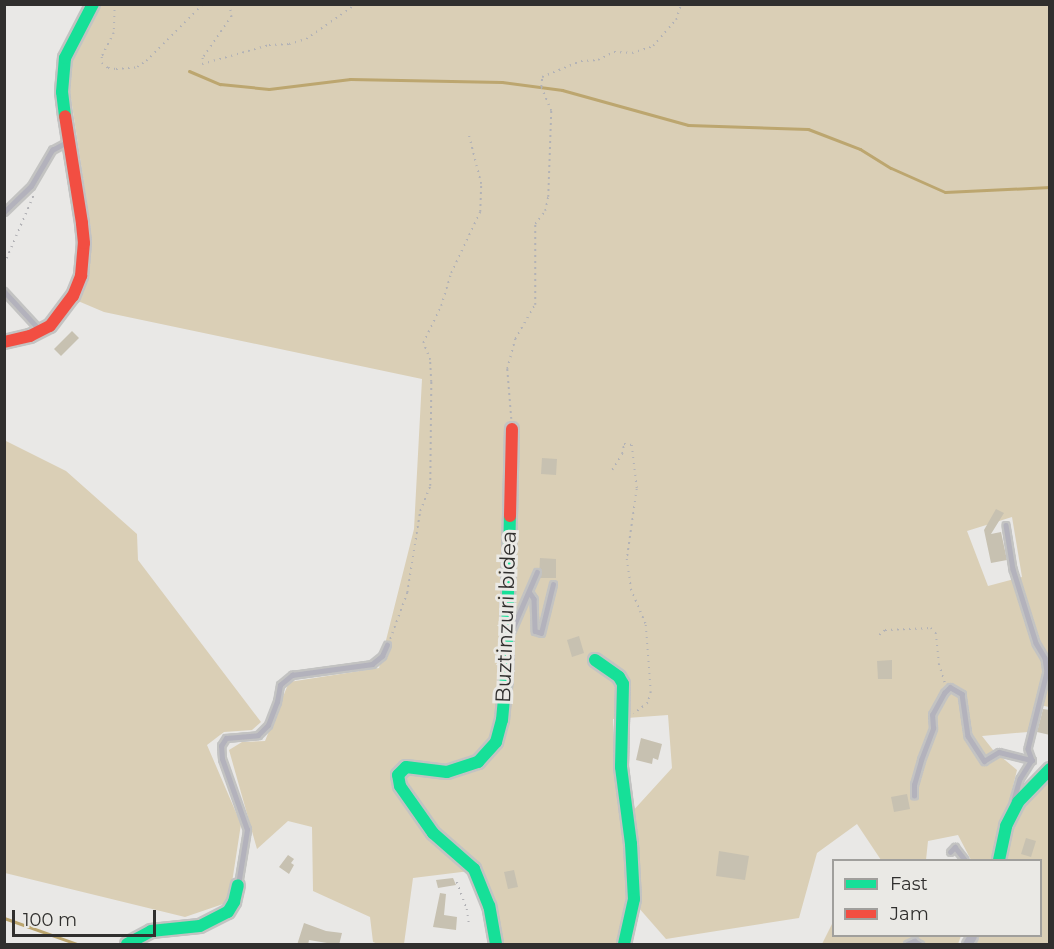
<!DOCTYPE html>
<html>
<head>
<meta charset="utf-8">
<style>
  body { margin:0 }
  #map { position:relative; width:1054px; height:949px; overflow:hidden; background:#e9e8e6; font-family:Montserrat,sans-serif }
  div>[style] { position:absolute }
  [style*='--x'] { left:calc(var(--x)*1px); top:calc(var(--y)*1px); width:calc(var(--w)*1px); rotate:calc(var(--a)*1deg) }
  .green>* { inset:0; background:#dacfb6 }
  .stream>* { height:3px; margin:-1.5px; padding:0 1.5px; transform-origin:1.5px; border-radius:1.5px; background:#bca66f }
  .building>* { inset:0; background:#c7c1b1 }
  .path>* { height:1.5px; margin-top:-0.75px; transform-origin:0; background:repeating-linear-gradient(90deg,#b2b2b6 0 1.5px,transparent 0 6px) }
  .roads { filter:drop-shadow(2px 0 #c3c3c2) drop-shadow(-2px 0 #c3c3c2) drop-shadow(0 2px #c3c3c2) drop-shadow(0 -2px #c3c3c2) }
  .lane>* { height:4.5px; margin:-2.25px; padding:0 2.25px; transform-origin:2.25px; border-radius:2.25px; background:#b3b2bc }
  .street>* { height:9px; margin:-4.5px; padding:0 4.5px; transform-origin:4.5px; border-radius:4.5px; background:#b3b2bc }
  .fast>* { height:12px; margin:-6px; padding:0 6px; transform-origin:6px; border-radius:6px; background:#16e098 }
  .jam>* { height:12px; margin:-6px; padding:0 6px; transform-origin:6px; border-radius:6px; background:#f24e42 }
  span { translate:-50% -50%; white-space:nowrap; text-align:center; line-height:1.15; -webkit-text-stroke:6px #eae9e5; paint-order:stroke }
  .street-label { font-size:21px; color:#302f2e }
  .frame { position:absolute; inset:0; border:6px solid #302f2e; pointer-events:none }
  .legend { position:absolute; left:832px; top:859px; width:210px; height:78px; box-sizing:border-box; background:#eae9e5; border:2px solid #a09f9c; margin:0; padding:8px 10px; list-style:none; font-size:18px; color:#302f2e }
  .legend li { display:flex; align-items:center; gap:12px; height:30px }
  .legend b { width:30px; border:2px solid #a09f9c }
  .scale { position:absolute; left:12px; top:910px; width:144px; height:27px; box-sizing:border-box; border:3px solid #302f2e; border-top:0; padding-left:8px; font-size:18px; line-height:21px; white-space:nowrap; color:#302f2e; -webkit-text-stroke:4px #eae9e5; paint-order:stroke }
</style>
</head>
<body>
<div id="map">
  <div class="green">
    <div style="clip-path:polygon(evenodd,99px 5px,1049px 5px,1049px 707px,1035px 704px,1028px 732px,982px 736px,993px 750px,1017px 770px,995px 860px,971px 860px,958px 835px,928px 841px,926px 860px,881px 860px,857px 824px,817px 853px,799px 918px,666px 939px,638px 907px,637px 843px,631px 813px,672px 768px,668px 715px,613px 719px,616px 786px,625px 843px,628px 900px,616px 944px,500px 944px,478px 870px,413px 878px,404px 944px,378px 944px,373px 942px,370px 917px,313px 891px,312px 827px,288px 821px,257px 849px,229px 750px,242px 742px,265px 741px,289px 682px,379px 668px,414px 529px,422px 379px,104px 312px,78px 301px,89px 271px,91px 230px,70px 92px,73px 58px,91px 25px,99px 5px,1012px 517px,1022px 577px,988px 586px,967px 531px,1012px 517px)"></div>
    <div style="clip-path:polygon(4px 440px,66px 471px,137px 534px,138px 560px,261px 722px,252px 730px,224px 732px,207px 745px,241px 824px,229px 902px,185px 917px,5px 873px)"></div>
    <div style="clip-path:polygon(1049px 774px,1049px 944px,973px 944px,977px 936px,1040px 936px,1040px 860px,1005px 860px,1010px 828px,1021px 805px)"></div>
    <div style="clip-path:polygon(833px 922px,834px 936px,961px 936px,958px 944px,822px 944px)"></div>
  </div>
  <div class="stream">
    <div style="--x:189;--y:71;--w:34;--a:23"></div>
    <div style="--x:220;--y:84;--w:49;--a:5.8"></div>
    <div style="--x:269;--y:89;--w:82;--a:-7"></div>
    <div style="--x:350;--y:79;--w:152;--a:1.1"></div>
    <div style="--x:502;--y:82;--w:61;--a:7.6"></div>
    <div style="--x:562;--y:90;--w:131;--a:15.5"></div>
    <div style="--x:688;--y:125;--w:120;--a:1.9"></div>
    <div style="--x:808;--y:129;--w:56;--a:21"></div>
    <div style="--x:860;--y:149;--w:36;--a:32"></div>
    <div style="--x:891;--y:168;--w:59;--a:24"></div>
    <div style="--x:945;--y:192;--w:105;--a:-2.7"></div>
    <div style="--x:4;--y:918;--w:77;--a:19.6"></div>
  </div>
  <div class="building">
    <div style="clip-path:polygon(72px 331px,79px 338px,61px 356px,54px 349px)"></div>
    <div style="clip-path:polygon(542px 458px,557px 459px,556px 475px,541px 474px)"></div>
    <div style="clip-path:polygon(996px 509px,1004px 513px,991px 534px,1001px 532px,1007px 560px,991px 563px,984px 530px)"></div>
    <div style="clip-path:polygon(540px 558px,556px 559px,556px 578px,539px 578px)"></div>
    <div style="clip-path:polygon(579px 636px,584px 653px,572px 657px,567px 640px)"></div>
    <div style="clip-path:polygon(892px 660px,892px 679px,878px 679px,877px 661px)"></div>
    <div style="clip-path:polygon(1043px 709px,1050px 710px,1050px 735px,1037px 732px)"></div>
    <div style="clip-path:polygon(641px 738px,662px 744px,658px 760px,653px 758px,652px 764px,636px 760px)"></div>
    <div style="clip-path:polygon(907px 794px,910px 809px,894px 812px,891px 797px)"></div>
    <div style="clip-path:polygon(1026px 838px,1036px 841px,1031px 857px,1021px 854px)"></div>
    <div style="clip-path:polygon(719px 851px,749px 856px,745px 880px,716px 876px)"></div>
    <div style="clip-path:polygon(288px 855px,294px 859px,291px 863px,294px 865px,289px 874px,279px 867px)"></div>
    <div style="clip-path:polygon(514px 870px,518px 887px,508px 889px,504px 872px)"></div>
    <div style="clip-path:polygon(453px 878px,456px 885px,438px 888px,436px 880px)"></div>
    <div style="clip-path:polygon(440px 893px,446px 894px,444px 915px,457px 917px,456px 930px,433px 927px)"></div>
    <div style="clip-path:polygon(304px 923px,326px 931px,342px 933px,339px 945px,309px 940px,308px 945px,297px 945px)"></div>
  </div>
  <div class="path">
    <div style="--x:115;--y:4;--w:29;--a:92"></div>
    <div style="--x:114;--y:33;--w:27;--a:117"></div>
    <div style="--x:102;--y:57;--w:6;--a:90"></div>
    <div style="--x:102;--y:63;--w:8;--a:40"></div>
    <div style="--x:108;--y:68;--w:8;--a:7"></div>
    <div style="--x:116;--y:69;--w:21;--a:-5"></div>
    <div style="--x:137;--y:67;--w:11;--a:-34"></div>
    <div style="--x:146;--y:61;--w:81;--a:-45"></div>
    <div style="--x:229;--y:4;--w:12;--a:76"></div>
    <div style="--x:232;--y:16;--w:51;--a:124.6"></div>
    <div style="--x:203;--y:58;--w:6;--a:99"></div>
    <div style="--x:202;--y:64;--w:70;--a:-15.8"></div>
    <div style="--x:269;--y:45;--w:20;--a:-3"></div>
    <div style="--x:289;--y:44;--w:18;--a:-16"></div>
    <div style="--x:306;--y:39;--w:61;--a:-35"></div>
    <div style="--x:4;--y:264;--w:76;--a:-66.8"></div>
    <div style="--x:511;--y:419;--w:50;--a:-94.6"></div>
    <div style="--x:507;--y:369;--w:31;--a:-75"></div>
    <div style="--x:515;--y:339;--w:39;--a:-60"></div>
    <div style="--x:535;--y:305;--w:81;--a:-90"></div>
    <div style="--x:535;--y:224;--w:16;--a:-52"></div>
    <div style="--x:545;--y:211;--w:14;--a:-78"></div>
    <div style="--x:548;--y:197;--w:86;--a:-88"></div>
    <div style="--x:551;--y:111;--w:26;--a:-113"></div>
    <div style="--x:541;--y:87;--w:10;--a:-84"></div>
    <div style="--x:542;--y:77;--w:42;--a:-22.3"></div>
    <div style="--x:581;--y:61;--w:17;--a:-3"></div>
    <div style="--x:598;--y:60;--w:18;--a:-27"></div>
    <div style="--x:614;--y:52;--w:18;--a:3"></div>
    <div style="--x:632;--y:53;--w:22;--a:-18"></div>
    <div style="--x:653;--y:46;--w:35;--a:-49"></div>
    <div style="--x:676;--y:20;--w:17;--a:-73"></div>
    <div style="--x:612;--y:470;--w:19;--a:-58"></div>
    <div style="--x:622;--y:454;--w:10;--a:-79"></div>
    <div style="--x:624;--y:444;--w:8;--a:7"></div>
    <div style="--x:632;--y:445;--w:44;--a:83.5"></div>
    <div style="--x:637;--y:489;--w:71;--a:98.1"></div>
    <div style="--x:627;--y:559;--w:30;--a:82"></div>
    <div style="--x:631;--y:589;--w:39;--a:67"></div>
    <div style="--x:646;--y:625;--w:67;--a:85.7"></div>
    <div style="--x:651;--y:692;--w:11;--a:105"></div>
    <div style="--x:648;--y:703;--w:18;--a:142"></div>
    <div style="--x:879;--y:635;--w:8;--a:-40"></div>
    <div style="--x:885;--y:630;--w:46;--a:-2.5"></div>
    <div style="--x:931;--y:628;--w:7;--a:45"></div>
    <div style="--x:936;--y:633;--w:31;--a:84"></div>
    <div style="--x:939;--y:664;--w:20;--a:72"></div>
    <div style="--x:390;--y:639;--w:49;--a:-69.7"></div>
    <div style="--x:407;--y:593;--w:83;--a:-81"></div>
    <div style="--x:420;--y:511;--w:27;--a:-68"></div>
    <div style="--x:430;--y:486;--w:104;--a:-89.4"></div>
    <div style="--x:431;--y:382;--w:22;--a:-93"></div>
    <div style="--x:430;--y:360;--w:18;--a:-112"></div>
    <div style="--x:423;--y:343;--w:41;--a:-64.1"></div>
    <div style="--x:441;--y:306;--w:34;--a:-73"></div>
    <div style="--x:451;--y:273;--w:68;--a:-64.6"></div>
    <div style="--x:480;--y:212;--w:28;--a:-88"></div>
    <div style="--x:481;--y:184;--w:53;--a:-104.3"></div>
    <div style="--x:457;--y:882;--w:29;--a:70"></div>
    <div style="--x:467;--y:909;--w:15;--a:82"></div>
  </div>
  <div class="roads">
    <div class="lane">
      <div style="--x:4;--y:212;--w:37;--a:-44"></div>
      <div style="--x:31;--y:186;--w:42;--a:-59.7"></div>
      <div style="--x:52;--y:150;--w:17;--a:-28"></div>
      <div style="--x:4;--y:291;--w:53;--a:47.3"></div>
      <div style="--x:1006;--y:525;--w:45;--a:81"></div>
      <div style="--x:1013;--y:569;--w:77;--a:72.7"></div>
      <div style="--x:1036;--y:643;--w:17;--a:59"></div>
      <div style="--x:1045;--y:658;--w:14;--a:82"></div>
      <div style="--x:1047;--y:672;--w:79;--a:103.9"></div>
      <div style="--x:1028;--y:749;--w:12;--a:70"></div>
      <div style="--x:1032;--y:760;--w:22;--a:122"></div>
      <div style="--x:1020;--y:779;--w:25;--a:106"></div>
      <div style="--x:530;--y:593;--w:7;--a:56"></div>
      <div style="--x:534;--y:599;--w:32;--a:88"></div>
      <div style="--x:535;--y:631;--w:6;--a:18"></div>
      <div style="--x:541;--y:633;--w:50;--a:-76.2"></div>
      <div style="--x:511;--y:632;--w:65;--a:-66.6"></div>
      <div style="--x:914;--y:796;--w:11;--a:-90"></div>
      <div style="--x:914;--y:785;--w:26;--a:-74"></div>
      <div style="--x:921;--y:760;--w:34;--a:-69"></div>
      <div style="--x:933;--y:728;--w:13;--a:-94"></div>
      <div style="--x:932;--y:715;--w:25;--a:-61"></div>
      <div style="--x:944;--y:693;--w:8;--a:-45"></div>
      <div style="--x:950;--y:687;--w:14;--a:30"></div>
      <div style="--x:962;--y:694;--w:42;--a:81.9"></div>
      <div style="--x:968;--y:736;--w:30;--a:57"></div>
      <div style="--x:984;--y:761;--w:17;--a:-31"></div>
      <div style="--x:999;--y:752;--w:34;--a:14"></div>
      <div style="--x:950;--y:852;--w:7;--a:-45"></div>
      <div style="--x:955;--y:847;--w:16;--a:52"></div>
      <div style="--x:238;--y:885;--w:56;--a:-80.7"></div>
      <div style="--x:247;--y:830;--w:75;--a:-109.4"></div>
      <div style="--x:222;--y:759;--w:13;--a:-94"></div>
      <div style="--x:221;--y:746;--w:9;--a:-58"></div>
      <div style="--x:226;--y:738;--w:32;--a:-5"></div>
      <div style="--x:258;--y:735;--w:14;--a:-45"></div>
      <div style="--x:268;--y:725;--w:25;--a:-69"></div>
      <div style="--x:277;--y:702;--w:17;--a:-80"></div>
      <div style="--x:280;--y:685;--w:16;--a:-40"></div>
      <div style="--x:292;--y:675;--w:81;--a:-7.8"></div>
      <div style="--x:372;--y:664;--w:13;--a:-39"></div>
      <div style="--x:382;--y:656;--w:12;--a:-66"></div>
      <div style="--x:907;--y:944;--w:8;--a:-23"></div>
      <div style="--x:914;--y:941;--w:7;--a:27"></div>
    </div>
    <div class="street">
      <div style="--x:967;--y:944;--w:9;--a:-58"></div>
    </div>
    <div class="fast">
      <div style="--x:65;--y:116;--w:24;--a:-97"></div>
      <div style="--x:62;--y:92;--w:34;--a:-85"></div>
      <div style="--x:65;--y:58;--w:61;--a:-62.6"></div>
      <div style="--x:595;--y:660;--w:29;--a:35"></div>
      <div style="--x:619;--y:677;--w:8;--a:60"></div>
      <div style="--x:623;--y:684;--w:83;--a:91.4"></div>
      <div style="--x:621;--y:767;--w:78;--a:82.6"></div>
      <div style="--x:631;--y:844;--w:55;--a:86.9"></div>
      <div style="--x:634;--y:899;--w:46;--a:102.5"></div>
      <div style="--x:999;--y:860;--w:35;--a:-78"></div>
      <div style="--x:1006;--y:826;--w:27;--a:-63"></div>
      <div style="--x:1018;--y:802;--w:46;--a:-45.9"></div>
      <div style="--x:127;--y:944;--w:27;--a:-28"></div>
      <div style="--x:151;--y:931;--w:49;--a:-5.8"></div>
      <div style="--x:200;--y:926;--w:31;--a:-27"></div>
      <div style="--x:228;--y:912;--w:12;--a:-59"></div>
      <div style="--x:234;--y:902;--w:17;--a:-77"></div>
      <div style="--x:496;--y:944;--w:39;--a:-100"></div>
      <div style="--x:489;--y:906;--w:40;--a:-112"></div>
      <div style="--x:474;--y:869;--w:55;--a:-138.7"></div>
      <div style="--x:433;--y:833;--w:57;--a:-125.1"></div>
      <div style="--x:400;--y:786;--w:11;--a:-100"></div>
      <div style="--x:398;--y:775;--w:11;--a:-45"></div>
      <div style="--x:406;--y:767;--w:41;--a:7"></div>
      <div style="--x:447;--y:772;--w:33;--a:-18"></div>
      <div style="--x:478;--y:762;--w:27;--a:-48"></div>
      <div style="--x:496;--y:742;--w:23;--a:-75"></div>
      <div style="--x:502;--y:720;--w:43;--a:-84.7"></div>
      <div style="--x:506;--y:677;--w:161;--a:-88.6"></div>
    </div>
    <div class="jam">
      <div style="--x:4;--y:342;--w:27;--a:-13"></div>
      <div style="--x:30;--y:336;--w:22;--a:-27"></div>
      <div style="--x:50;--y:326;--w:38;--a:-53"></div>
      <div style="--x:73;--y:296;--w:22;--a:-68"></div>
      <div style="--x:81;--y:276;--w:33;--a:-85"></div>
      <div style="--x:84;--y:243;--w:20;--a:-96"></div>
      <div style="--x:82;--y:223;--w:108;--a:-99"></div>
      <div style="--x:510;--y:516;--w:87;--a:-88.7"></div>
    </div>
  </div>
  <div class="street-label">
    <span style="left:506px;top:617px;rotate:-88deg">Buztinzuri bidea</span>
  </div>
  <div class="frame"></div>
  <ul class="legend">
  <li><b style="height:8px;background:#16e098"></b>Fast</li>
  <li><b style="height:8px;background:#f24e42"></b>Jam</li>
  </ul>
  <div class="scale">100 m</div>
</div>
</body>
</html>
